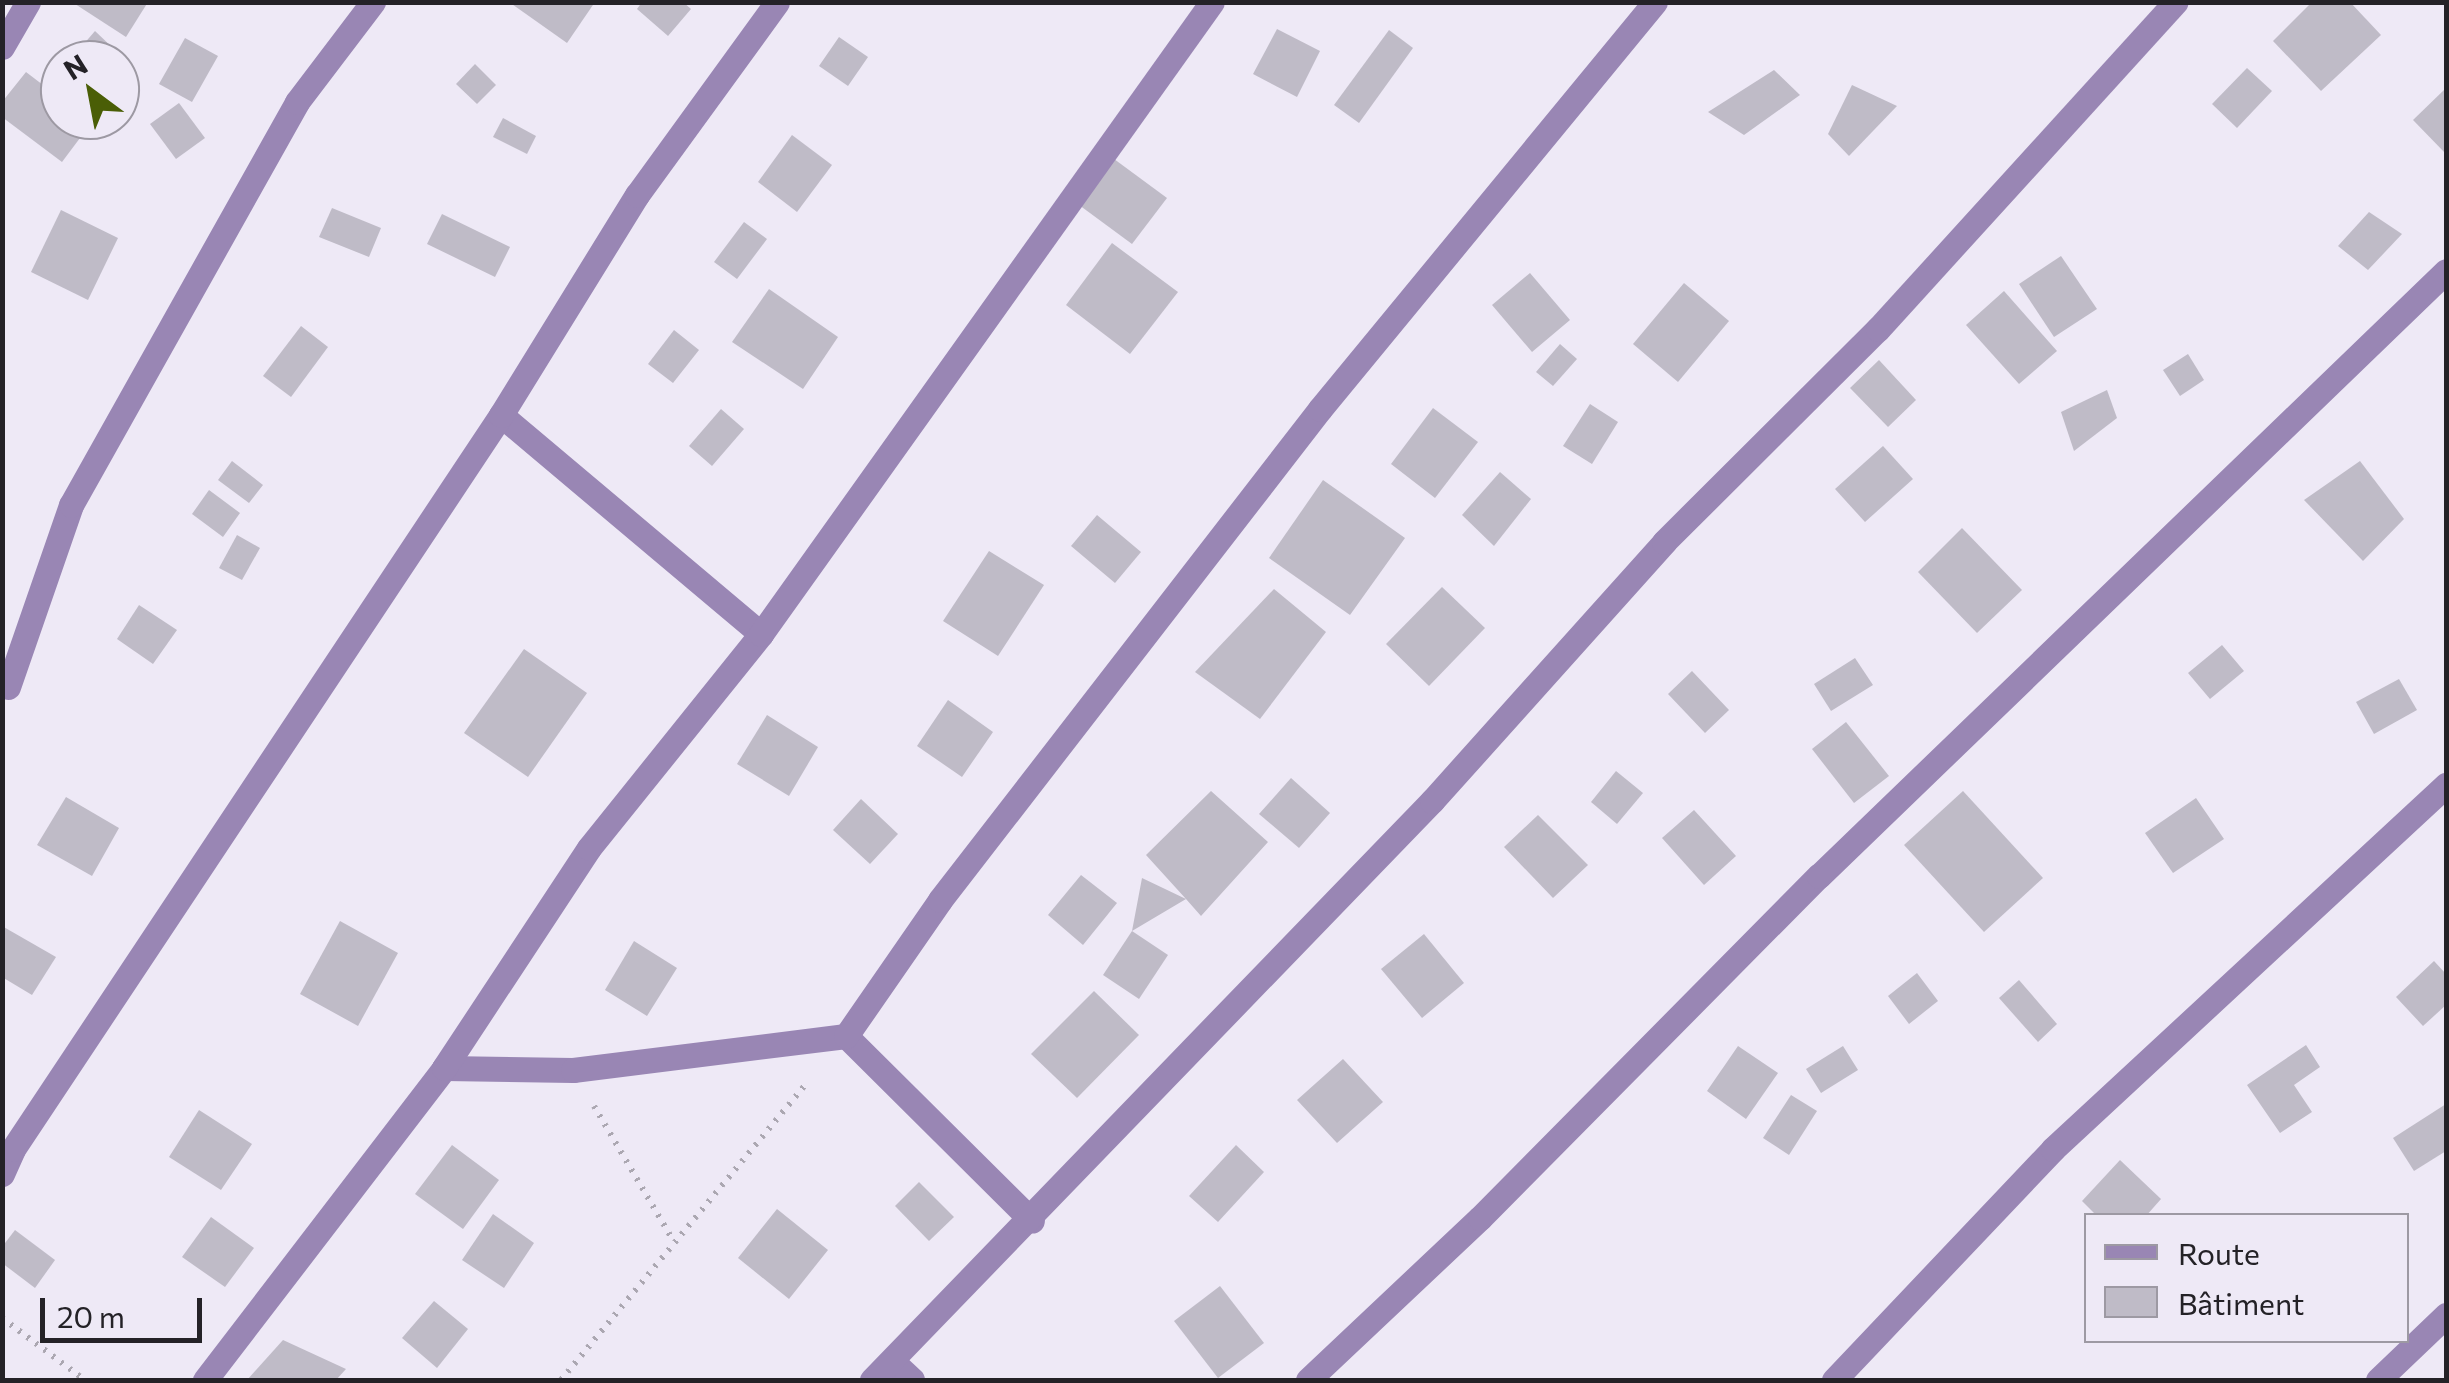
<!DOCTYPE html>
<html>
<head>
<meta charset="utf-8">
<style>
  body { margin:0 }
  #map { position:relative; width:2449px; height:1383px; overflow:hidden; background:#eee9f6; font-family:Commissioner,sans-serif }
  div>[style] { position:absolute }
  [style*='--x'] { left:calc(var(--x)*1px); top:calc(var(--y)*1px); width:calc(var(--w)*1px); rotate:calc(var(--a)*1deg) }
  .building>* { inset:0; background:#bfbbc7 }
  .path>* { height:6px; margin-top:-3px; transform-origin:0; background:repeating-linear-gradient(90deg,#aba7b1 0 2.5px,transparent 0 10.5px) }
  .street>* { height:25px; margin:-12.5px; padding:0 12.5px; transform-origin:12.5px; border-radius:12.5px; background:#9986b4 }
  span { translate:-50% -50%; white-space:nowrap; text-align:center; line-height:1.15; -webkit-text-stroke:9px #eee9f6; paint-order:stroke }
  .frame { position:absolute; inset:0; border:5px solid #242227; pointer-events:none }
  .legend { position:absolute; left:2084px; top:1213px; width:325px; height:130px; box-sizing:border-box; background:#eee9f6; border:2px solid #9d99a3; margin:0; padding:12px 18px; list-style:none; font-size:30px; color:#242227 }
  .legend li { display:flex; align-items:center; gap:20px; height:50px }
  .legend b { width:50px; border:2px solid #9d99a3 }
  .north { position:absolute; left:40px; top:40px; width:100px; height:100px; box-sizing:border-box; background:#eee9f6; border:2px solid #9d99a3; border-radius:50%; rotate:328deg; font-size:28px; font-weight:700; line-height:40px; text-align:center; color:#242227 }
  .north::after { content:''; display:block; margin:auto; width:35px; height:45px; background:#4a5e06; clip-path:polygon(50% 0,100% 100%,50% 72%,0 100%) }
  .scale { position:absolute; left:40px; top:1298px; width:162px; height:45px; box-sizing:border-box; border:5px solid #242227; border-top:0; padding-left:12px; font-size:30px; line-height:35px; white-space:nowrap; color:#242227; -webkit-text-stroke:8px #eee9f6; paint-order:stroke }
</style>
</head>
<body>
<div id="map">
  <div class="building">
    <div style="clip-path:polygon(72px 2px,148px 2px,126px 37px)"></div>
    <div style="clip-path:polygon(509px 2px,595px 2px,567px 43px)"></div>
    <div style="clip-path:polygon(642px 2px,683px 2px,691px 9px,668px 36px,637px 9px)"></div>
    <div style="clip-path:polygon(2312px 2px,2350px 2px,2381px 35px,2321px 91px,2273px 41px)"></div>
    <div style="clip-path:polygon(1277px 29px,1320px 51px,1297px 97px,1253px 74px)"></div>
    <div style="clip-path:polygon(1389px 30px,1413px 48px,1359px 123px,1334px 105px)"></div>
    <div style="clip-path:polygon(95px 31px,115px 50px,106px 60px,70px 60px)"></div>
    <div style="clip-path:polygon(839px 37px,868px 57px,848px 86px,819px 66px)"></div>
    <div style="clip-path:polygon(185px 38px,218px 56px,192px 102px,159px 84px)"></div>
    <div style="clip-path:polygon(475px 64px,496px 85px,477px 104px,456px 84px)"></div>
    <div style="clip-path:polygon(2247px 68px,2272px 91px,2237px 128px,2212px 104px)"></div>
    <div style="clip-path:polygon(1774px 70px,1800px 95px,1744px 135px,1708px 112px)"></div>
    <div style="clip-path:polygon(26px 72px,60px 98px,60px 120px,92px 122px,62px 162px,2px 117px,2px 102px)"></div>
    <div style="clip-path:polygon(1852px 85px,1897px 106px,1849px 156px,1828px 134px)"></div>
    <div style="clip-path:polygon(2446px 88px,2446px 154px,2413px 120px)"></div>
    <div style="clip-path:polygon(179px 103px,205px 138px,176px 159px,150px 124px)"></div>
    <div style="clip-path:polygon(503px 118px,536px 136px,527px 154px,493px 137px)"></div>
    <div style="clip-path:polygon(792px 135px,832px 165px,797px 212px,758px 182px)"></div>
    <div style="clip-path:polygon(1110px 156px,1167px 198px,1132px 244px,1075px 202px)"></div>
    <div style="clip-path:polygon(332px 208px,381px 228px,369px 257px,319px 237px)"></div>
    <div style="clip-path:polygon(61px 210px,118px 238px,88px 300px,31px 272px)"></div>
    <div style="clip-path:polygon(2369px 212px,2402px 234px,2368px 270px,2338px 246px)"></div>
    <div style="clip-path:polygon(442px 214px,510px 247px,495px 277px,427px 244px)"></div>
    <div style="clip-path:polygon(744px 222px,767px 239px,737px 279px,714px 262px)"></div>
    <div style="clip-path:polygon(1112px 243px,1178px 292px,1130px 354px,1066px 305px)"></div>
    <div style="clip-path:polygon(2061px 256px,2097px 309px,2054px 337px,2019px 284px)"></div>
    <div style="clip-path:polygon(1530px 273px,1570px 320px,1532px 352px,1492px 305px)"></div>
    <div style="clip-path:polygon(1684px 283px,1729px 321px,1678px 382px,1633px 344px)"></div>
    <div style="clip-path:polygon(769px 289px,838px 337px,803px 389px,732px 342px)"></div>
    <div style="clip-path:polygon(2004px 291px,2057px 351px,2019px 384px,1966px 325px)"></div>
    <div style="clip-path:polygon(301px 326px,328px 347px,291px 397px,263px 376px)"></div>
    <div style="clip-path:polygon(674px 330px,699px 350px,673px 383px,648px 364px)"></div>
    <div style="clip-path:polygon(1560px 344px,1577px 359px,1553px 386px,1536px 372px)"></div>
    <div style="clip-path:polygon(2188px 354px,2204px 380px,2180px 396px,2163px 370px)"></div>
    <div style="clip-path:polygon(1879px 360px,1916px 400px,1888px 427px,1850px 388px)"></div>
    <div style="clip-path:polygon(2107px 390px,2117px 418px,2074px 451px,2061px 412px)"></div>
    <div style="clip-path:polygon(1590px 404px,1618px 422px,1592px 464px,1563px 446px)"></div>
    <div style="clip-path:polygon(1433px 408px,1478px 442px,1435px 498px,1391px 464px)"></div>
    <div style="clip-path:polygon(721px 409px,744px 429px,712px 466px,689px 446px)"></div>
    <div style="clip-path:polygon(1883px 446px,1913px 479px,1865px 522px,1835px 489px)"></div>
    <div style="clip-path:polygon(232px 461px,263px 485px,249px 503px,218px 480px)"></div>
    <div style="clip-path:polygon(2360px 461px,2404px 519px,2363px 561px,2304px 500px)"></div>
    <div style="clip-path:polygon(1500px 472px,1531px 499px,1494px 546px,1462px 515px)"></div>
    <div style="clip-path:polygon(1323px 480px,1405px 538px,1350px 615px,1269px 558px)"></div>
    <div style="clip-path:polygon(209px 490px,240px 513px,223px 537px,192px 514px)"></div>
    <div style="clip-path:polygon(1097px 515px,1141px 552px,1115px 583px,1071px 546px)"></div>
    <div style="clip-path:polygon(1962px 528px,2022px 590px,1977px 633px,1918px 572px)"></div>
    <div style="clip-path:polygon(237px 535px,260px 548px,242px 580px,219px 568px)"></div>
    <div style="clip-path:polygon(989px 551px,1044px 585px,998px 656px,943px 621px)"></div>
    <div style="clip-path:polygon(1442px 587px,1485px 628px,1429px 686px,1386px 644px)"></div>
    <div style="clip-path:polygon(1274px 589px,1326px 632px,1260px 719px,1195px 672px)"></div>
    <div style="clip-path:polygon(139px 605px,177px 630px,153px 664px,117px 639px)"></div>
    <div style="clip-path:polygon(2222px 645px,2244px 671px,2210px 699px,2188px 673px)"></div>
    <div style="clip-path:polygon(524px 649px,587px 693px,528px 777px,464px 733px)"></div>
    <div style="clip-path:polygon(1855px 658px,1873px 685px,1831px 711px,1814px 684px)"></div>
    <div style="clip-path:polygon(1692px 671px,1729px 710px,1705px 733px,1668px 694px)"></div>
    <div style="clip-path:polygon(2399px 679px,2417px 710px,2374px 734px,2356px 702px)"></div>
    <div style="clip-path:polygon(948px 700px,993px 732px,962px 777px,917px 746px)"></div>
    <div style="clip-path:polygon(767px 715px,818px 747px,789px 796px,737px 764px)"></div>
    <div style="clip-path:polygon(1846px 722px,1889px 776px,1854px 803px,1812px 749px)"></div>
    <div style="clip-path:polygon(1616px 771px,1643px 793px,1617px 824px,1591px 802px)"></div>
    <div style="clip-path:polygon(1291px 778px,1330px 813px,1299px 848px,1259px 814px)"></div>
    <div style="clip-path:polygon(1211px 791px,1268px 842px,1201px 916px,1186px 899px,1132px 931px,1142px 878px,1186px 899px,1146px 855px)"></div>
    <div style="clip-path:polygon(1963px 791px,2043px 878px,1984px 932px,1904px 845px)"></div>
    <div style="clip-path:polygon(66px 797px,119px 828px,92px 876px,37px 845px)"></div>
    <div style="clip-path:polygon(2196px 798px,2224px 839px,2173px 873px,2145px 833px)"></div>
    <div style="clip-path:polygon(861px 799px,898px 834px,870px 864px,833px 830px)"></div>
    <div style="clip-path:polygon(1694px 810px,1736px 856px,1704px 885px,1662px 838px)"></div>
    <div style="clip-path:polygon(1538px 815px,1588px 865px,1553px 898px,1504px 847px)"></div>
    <div style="clip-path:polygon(1081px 875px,1117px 903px,1083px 945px,1048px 915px)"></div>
    <div style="clip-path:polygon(340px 921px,398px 953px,358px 1026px,300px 994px)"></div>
    <div style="clip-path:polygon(2px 926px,56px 957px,32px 995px,2px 977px)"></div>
    <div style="clip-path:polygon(1132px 931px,1168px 955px,1139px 999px,1103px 975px)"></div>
    <div style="clip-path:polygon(1424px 934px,1464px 983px,1422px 1018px,1381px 969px)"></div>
    <div style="clip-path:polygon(634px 941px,677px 968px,647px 1016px,605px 990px)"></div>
    <div style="clip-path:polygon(2434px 961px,2446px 974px,2446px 1005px,2423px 1026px,2396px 997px)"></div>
    <div style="clip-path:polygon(1917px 973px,1938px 1001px,1909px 1024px,1888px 996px)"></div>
    <div style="clip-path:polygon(2019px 980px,2057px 1024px,2038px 1042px,1999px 998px)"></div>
    <div style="clip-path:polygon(1094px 991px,1139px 1035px,1077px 1098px,1031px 1054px)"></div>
    <div style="clip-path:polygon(2306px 1045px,2320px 1067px,2294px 1085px,2312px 1112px,2280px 1133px,2247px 1085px)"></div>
    <div style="clip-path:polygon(1738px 1046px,1778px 1073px,1746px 1119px,1707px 1091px)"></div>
    <div style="clip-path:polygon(1843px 1046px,1858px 1070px,1821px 1093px,1806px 1069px)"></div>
    <div style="clip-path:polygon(1343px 1059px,1383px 1102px,1337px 1143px,1297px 1100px)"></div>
    <div style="clip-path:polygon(1791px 1095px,1817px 1111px,1789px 1155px,1763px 1138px)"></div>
    <div style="clip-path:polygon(2446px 1104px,2446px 1151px,2414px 1171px,2393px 1138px)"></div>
    <div style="clip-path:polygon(199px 1110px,252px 1144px,221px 1190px,169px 1157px)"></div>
    <div style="clip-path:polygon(452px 1145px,499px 1180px,463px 1229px,415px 1194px)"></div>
    <div style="clip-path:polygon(1236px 1145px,1264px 1172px,1218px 1222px,1189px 1196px)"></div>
    <div style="clip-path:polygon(2120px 1160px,2161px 1199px,2146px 1216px,2097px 1216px,2082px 1201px)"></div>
    <div style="clip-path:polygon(919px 1182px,954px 1217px,929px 1241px,895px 1206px)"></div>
    <div style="clip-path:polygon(777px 1209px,828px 1250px,789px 1299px,738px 1258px)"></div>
    <div style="clip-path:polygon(493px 1214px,534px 1243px,504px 1288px,462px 1260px)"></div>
    <div style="clip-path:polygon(211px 1217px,254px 1248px,225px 1287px,182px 1257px)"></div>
    <div style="clip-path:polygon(15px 1230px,55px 1260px,35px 1288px,2px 1263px,2px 1247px)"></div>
    <div style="clip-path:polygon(1220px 1286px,1264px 1343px,1218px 1378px,1174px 1321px)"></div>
    <div style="clip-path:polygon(434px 1301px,468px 1329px,437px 1368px,402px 1338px)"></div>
    <div style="clip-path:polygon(283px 1340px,346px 1369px,336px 1380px,247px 1380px)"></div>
  </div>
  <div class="path">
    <div style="--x:594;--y:1106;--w:156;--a:59.5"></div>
    <div style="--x:2;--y:1318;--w:104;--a:36.8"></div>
    <div style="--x:561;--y:1380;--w:386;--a:-50.4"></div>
  </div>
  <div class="street">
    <div style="--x:2;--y:47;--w:52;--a:-60"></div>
    <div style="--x:501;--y:415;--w:340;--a:40.1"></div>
    <div style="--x:8;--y:687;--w:193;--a:-70.9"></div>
    <div style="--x:71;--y:505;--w:462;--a:-60.7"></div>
    <div style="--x:297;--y:102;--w:126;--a:-52.8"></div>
    <div style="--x:846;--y:1036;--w:262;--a:44.8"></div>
    <div style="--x:444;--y:1068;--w:129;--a:0.9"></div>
    <div style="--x:573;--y:1070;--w:275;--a:-7.1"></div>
    <div style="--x:846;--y:1036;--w:165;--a:-55.3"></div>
    <div style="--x:940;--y:900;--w:621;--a:-52.26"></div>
    <div style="--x:1320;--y:409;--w:527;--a:-50.54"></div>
    <div style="--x:2;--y:1174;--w:27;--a:-66"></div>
    <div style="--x:13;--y:1149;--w:881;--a:-56.38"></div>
    <div style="--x:501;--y:415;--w:259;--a:-58.3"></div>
    <div style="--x:637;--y:195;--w:238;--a:-54"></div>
    <div style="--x:893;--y:1362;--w:26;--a:43"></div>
    <div style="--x:205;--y:1380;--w:393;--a:-52.5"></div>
    <div style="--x:444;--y:1068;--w:263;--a:-56.6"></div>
    <div style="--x:589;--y:848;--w:275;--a:-51.2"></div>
    <div style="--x:761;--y:634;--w:776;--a:-54.49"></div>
    <div style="--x:872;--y:1380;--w:806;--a:-45.96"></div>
    <div style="--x:1432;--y:801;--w:348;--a:-48.1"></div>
    <div style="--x:1664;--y:542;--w:302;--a:-44.9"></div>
    <div style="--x:1878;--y:329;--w:442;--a:-47.7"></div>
    <div style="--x:1308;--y:1380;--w:236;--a:-43.3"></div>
    <div style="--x:1480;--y:1218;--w:482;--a:-45.3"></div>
    <div style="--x:1819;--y:876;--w:871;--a:-43.98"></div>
    <div style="--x:1834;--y:1380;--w:318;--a:-46.5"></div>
    <div style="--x:2053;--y:1149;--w:536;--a:-42.81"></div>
    <div style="--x:2378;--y:1380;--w:94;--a:-43.7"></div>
  </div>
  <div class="frame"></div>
  <ul class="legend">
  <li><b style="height:12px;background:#9986b4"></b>Route</li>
  <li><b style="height:28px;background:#bfbbc7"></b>Bâtiment</li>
  </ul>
  <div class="north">N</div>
  <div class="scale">20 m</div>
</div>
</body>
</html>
